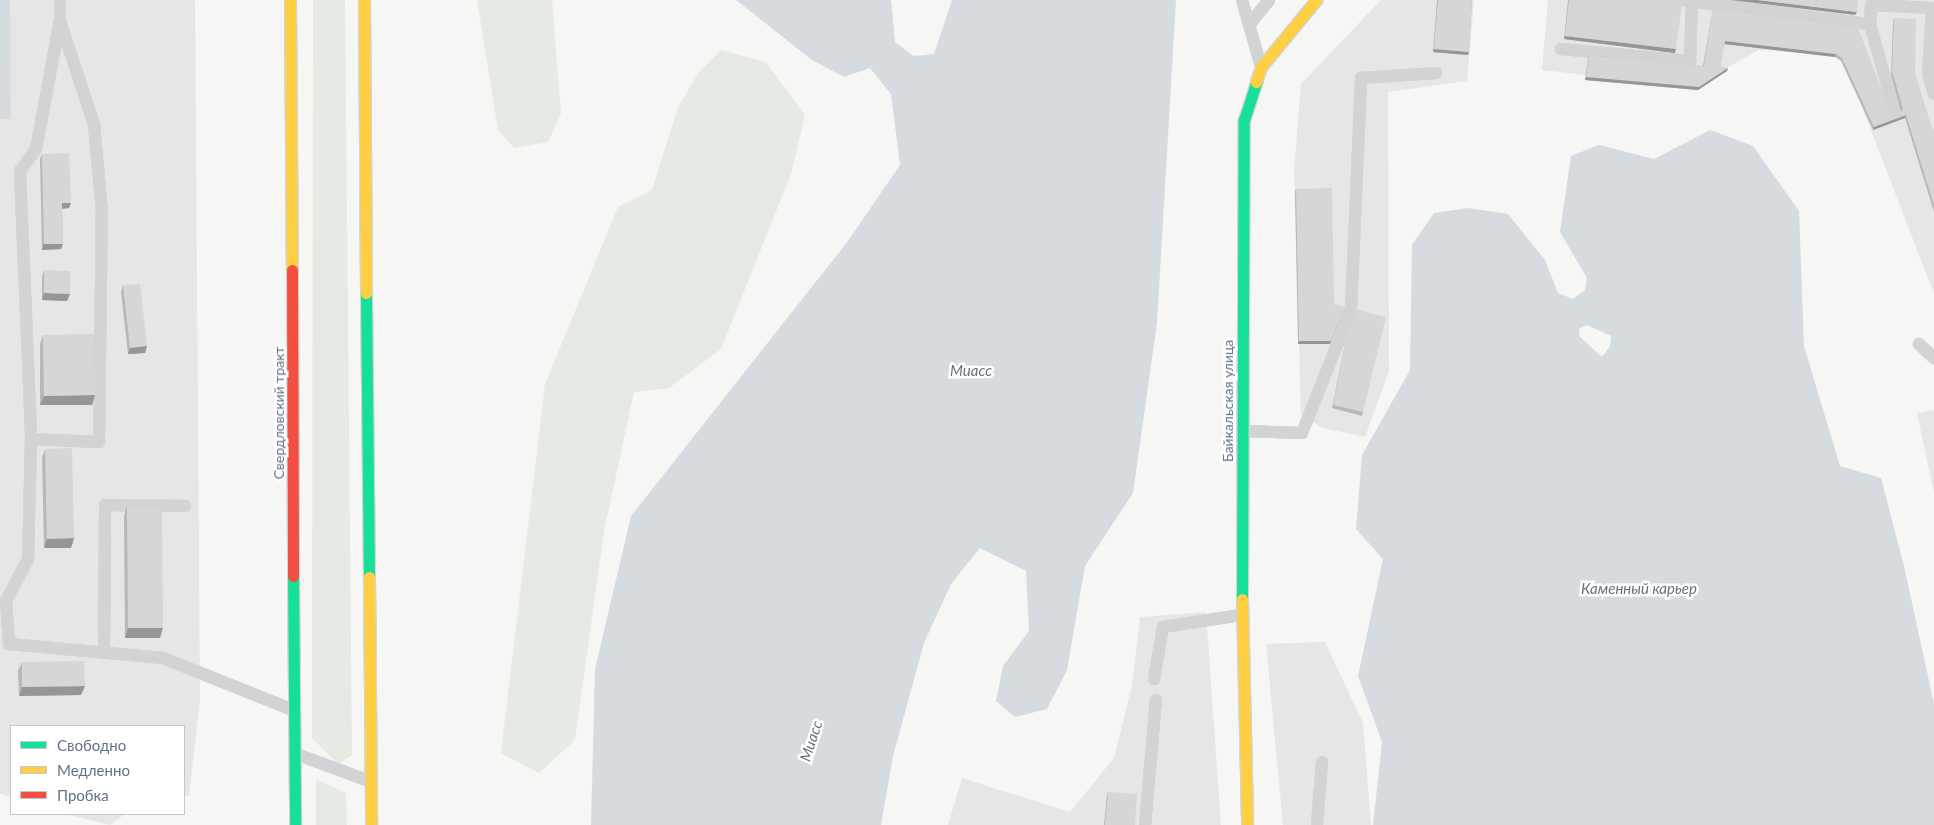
<!DOCTYPE html>
<html>
<head>
<meta charset="utf-8">
<style>
  body { margin:0 }
  #map { position:relative; width:1934px; height:825px; overflow:hidden; background:#f6f6f5; font-family:Lato,sans-serif }
  div>[style] { position:absolute }
  [style*='--x'] { left:calc(var(--x)*1px); top:calc(var(--y)*1px); width:calc(var(--w)*1px); rotate:calc(var(--a)*1deg) }
  .built>* { inset:0; background:#e6e6e7 }
  .green>* { inset:0; background:#e5eae3 }
  .water>* { inset:0; background:#d6dbdf }
  .roads { filter:drop-shadow(1px 0 #d2d4d6) drop-shadow(-1px 0 #d2d4d6) drop-shadow(0 1px #d2d4d6) drop-shadow(0 -1px #d2d4d6) }
  .lane>* { height:10px; margin:-5px; padding:0 5px; transform-origin:5px; border-radius:5px; background:#d2d3d4 }
  .fast>* { height:11px; margin:-5.5px; padding:0 5.5px; transform-origin:5.5px; border-radius:5.5px; background:#16e098 }
  .slow>* { height:11px; margin:-5.5px; padding:0 5.5px; transform-origin:5.5px; border-radius:5.5px; background:#ffcf43 }
  .jam>* { height:11px; margin:-5.5px; padding:0 5.5px; transform-origin:5.5px; border-radius:5.5px; background:#f24e42 }
  .wall>* { inset:0; background:#b7b8b9 }
  .shaded-wall>* { inset:0; background:#959696 }
  .building>* { inset:0; background:#d5d6d7 }
  span { translate:-50% -50%; white-space:nowrap; text-align:center; line-height:1.15; -webkit-text-stroke:5px #fff; paint-order:stroke }
  .street-label { font-size:14px; color:#637188 }
  .water-label { font-size:15px; color:#5f7384; font-style:italic }
  .legend { position:absolute; left:10px; top:725px; width:175px; height:90px; box-sizing:border-box; background:#fff; border:1px solid #c1c6cf; margin:0; padding:6px 9px; list-style:none; font-size:15px; color:#637188 }
  .legend li { display:flex; align-items:center; gap:10px; height:25px }
  .legend b { width:25px; border:1px solid #c1c6cf }
</style>
</head>
<body>
<div id="map">
  <div class="built">
    <div style="clip-path:polygon(0 0,195px 0,200px 700px,189px 796px,184px 796px,184px 726px,11px 726px,11px 797px,0 794px)"></div>
    <div style="clip-path:polygon(1381px 0,1474px 0,1467px 81px,1388px 92px,1389px 371px,1365px 437px,1323px 428px,1301px 415px,1294px 171px,1301px 84px)"></div>
    <div style="clip-path:polygon(1548px 0,1934px 0,1934px 294px,1842px 55px,1759px 50px,1692px 87px,1542px 70px)"></div>
    <div style="clip-path:polygon(1934px 410px,1934px 493px,1917px 413px)"></div>
    <div style="clip-path:polygon(1206px 612px,1221px 825px,948px 825px,962px 778px,1070px 812px,1114px 758px,1132px 685px,1140px 617px)"></div>
    <div style="clip-path:polygon(1325px 642px,1363px 723px,1371px 825px,1283px 825px,1266px 644px)"></div>
    <div style="clip-path:polygon(66px 814px,125px 814px,110px 825px)"></div>
  </div>
  <div class="green">
    <div style="clip-path:polygon(313px 0,345px 0,352px 755px,338px 764px,312px 738px)"></div>
    <div style="clip-path:polygon(477px 0,552px 0,561px 113px,548px 142px,514px 148px,498px 130px)"></div>
    <div style="clip-path:polygon(721px 50px,766px 62px,805px 115px,791px 174px,721px 349px,669px 388px,634px 392px,604px 531px,575px 740px,539px 773px,501px 753px,545px 384px,618px 207px,652px 190px,678px 107px,699px 72px)"></div>
    <div style="clip-path:polygon(316px 779px,346px 793px,347px 825px,316px 825px)"></div>
  </div>
  <div class="water">
    <div style="clip-path:polygon(0 0,10px 0,11px 119px,0 119px)"></div>
    <div style="clip-path:polygon(736px 0,891px 0,895px 42px,913px 56px,934px 54px,952px 0,1176px 0,1157px 323px,1133px 493px,1085px 566px,1067px 670px,1047px 709px,1015px 717px,996px 701px,1003px 666px,1029px 631px,1026px 571px,980px 548px,951px 584px,924px 643px,893px 756px,881px 825px,591px 825px,595px 669px,631px 516px,848px 241px,900px 165px,891px 94px,870px 68px,844px 77px,812px 60px)"></div>
    <div style="clip-path:polygon(evenodd,1710px 130px,1753px 146px,1799px 211px,1804px 346px,1840px 466px,1881px 478px,1904px 566px,1934px 704px,1934px 825px,1373px 825px,1382px 742px,1358px 676px,1383px 559px,1356px 529px,1362px 455px,1410px 370px,1412px 245px,1434px 213px,1468px 208px,1508px 214px,1545px 260px,1558px 293px,1573px 299px,1585px 290px,1587px 278px,1560px 232px,1571px 156px,1599px 145px,1654px 159px,1710px 130px,1587px 325px,1611px 336px,1610px 346px,1602px 357px,1580px 337px,1579px 329px,1587px 325px)"></div>
  </div>
  <div class="roads">
    <div class="lane">
      <div style="--x:60;--y:0;--w:20;--a:90"></div>
      <div style="--x:60;--y:20;--w:131;--a:100.5"></div>
      <div style="--x:36;--y:149;--w:27;--a:126"></div>
      <div style="--x:20;--y:171;--w:268;--a:87.6"></div>
      <div style="--x:31;--y:439;--w:120;--a:91.4"></div>
      <div style="--x:28;--y:559;--w:47;--a:117.6"></div>
      <div style="--x:6;--y:601;--w:43;--a:86"></div>
      <div style="--x:9;--y:644;--w:155;--a:5.2"></div>
      <div style="--x:163;--y:658;--w:140;--a:21.8"></div>
      <div style="--x:1242;--y:0;--w:66;--a:74.1"></div>
      <div style="--x:1679;--y:0;--w:193;--a:7.2"></div>
      <div style="--x:1870;--y:24;--w:19;--a:-87"></div>
      <div style="--x:1871;--y:5;--w:61;--a:2.8"></div>
      <div style="--x:1932;--y:8;--w:66;--a:93.5"></div>
      <div style="--x:1928;--y:74;--w:21;--a:73"></div>
      <div style="--x:1870;--y:24;--w:93;--a:74.5"></div>
      <div style="--x:1249;--y:25;--w:32;--a:-51"></div>
      <div style="--x:1561;--y:49;--w:130;--a:5.3"></div>
      <div style="--x:1690;--y:61;--w:59;--a:-88.1"></div>
      <div style="--x:1919;--y:344;--w:21;--a:43"></div>
      <div style="--x:1245;--y:431;--w:57;--a:2"></div>
      <div style="--x:1302;--y:433;--w:132;--a:-68.3"></div>
      <div style="--x:1351;--y:310;--w:232;--a:-87.5"></div>
      <div style="--x:1361;--y:78;--w:75;--a:-3.8"></div>
      <div style="--x:31;--y:439;--w:68;--a:2.5"></div>
      <div style="--x:99;--y:442;--w:230;--a:-89.3"></div>
      <div style="--x:102;--y:212;--w:88;--a:-95.2"></div>
      <div style="--x:94;--y:124;--w:108;--a:-108.3"></div>
      <div style="--x:104;--y:653;--w:148;--a:-89.6"></div>
      <div style="--x:105;--y:505;--w:80;--a:0.7"></div>
      <div style="--x:1154;--y:679;--w:53;--a:-80.2"></div>
      <div style="--x:1163;--y:627;--w:79;--a:-8.7"></div>
      <div style="--x:296;--y:754;--w:78;--a:20.3"></div>
      <div style="--x:1145;--y:825;--w:125;--a:-85"></div>
      <div style="--x:1317;--y:825;--w:63;--a:-85.5"></div>
    </div>
    <div class="fast">
      <div style="--x:366;--y:293;--w:284;--a:89.4"></div>
      <div style="--x:293;--y:576;--w:249;--a:89.5"></div>
      <div style="--x:1242;--y:599;--w:479;--a:-89.8"></div>
      <div style="--x:1244;--y:120;--w:40;--a:-72"></div>
    </div>
    <div class="slow">
      <div style="--x:290;--y:0;--w:270;--a:89.6"></div>
      <div style="--x:364;--y:0;--w:293;--a:89.6"></div>
      <div style="--x:1256;--y:82;--w:16;--a:-72"></div>
      <div style="--x:1261;--y:67;--w:87;--a:-50.6"></div>
      <div style="--x:369;--y:577;--w:248;--a:89.5"></div>
      <div style="--x:1242;--y:599;--w:226;--a:88.7"></div>
    </div>
    <div class="jam">
      <div style="--x:292;--y:270;--w:306;--a:89.8"></div>
    </div>
  </div>
  <div class="wall">
    <div style="clip-path:polygon(1437px 0,1472px 0,1469px 52px,1468px 55px,1433px 52px)"></div>
    <div style="clip-path:polygon(1568px 0,1675px 0,1675px 53px,1564px 39px)"></div>
    <div style="clip-path:polygon(1713px 8px,1857px 26px,1890px 113px,1898px 117px,1901px 112px,1891px 75px,1893px 21px,1894px 18px,1915px 74px,1933px 133px,1934px 129px,1934px 212px,1905px 118px,1873px 130px,1841px 61px,1835px 57px,1724px 44px,1720px 67px,1728px 68px,1727px 71px,1698px 90px,1585px 80px,1588px 58px,1589px 55px,1703px 66px)"></div>
    <div style="clip-path:polygon(42px 154px,71px 203px,69px 208px,62px 209px,63px 244px,61px 249px,42px 250px,40px 159px)"></div>
    <div style="clip-path:polygon(1296px 189px,1334px 304px,1330px 344px,1298px 344px,1295px 192px)"></div>
    <div style="clip-path:polygon(44px 270px,70px 294px,67px 301px,42px 300px,42px 276px)"></div>
    <div style="clip-path:polygon(123px 285px,147px 346px,145px 353px,128px 354px,121px 292px)"></div>
    <div style="clip-path:polygon(1358px 310px,1363px 412px,1362px 416px,1332px 408px,1345px 344px)"></div>
    <div style="clip-path:polygon(43px 335px,95px 395px,92px 405px,40px 405px,40px 344px)"></div>
    <div style="clip-path:polygon(45px 449px,74px 538px,71px 548px,44px 548px,42px 458px)"></div>
    <div style="clip-path:polygon(127px 506px,160px 638px,125px 638px,124px 516px)"></div>
    <div style="clip-path:polygon(22px 662px,81px 695px,19px 696px,18px 671px)"></div>
    <div style="clip-path:polygon(1108px 792px,1135px 825px,1104px 825px,1107px 795px)"></div>
  </div>
  <div class="shaded-wall">
    <div style="clip-path:polygon(1730px 0,1758px 0,1857px 12px,1855px 15px)"></div>
    <div style="clip-path:polygon(1565px 36px,1676px 49px,1675px 53px,1564px 39px)"></div>
    <div style="clip-path:polygon(1725px 41px,1836px 54px,1835px 57px,1724px 44px)"></div>
    <div style="clip-path:polygon(1434px 49px,1469px 52px,1468px 55px,1433px 52px)"></div>
    <div style="clip-path:polygon(1728px 68px,1727px 71px,1698px 90px,1585px 80px,1586px 77px)"></div>
    <div style="clip-path:polygon(1906px 115px,1905px 118px,1873px 130px,1874px 127px)"></div>
    <div style="clip-path:polygon(62px 203px,71px 203px,69px 208px,60px 209px)"></div>
    <div style="clip-path:polygon(44px 244px,63px 244px,61px 249px,42px 250px)"></div>
    <div style="clip-path:polygon(44px 293px,70px 294px,67px 301px,42px 300px)"></div>
    <div style="clip-path:polygon(1345px 307px,1330px 344px,1298px 344px,1299px 341px)"></div>
    <div style="clip-path:polygon(147px 346px,145px 353px,128px 354px,130px 348px)"></div>
    <div style="clip-path:polygon(95px 395px,92px 405px,40px 405px,44px 396px)"></div>
    <div style="clip-path:polygon(74px 538px,71px 548px,44px 548px,47px 539px)"></div>
    <div style="clip-path:polygon(128px 628px,163px 628px,160px 638px,125px 638px)"></div>
    <div style="clip-path:polygon(85px 686px,81px 695px,19px 696px,22px 687px)"></div>
  </div>
  <div class="building">
    <div style="clip-path:polygon(1438px 0,1472px 0,1469px 52px,1434px 49px)"></div>
    <div style="clip-path:polygon(1569px 0,1675px 0,1676px 2px,1682px 4px,1676px 49px,1565px 36px)"></div>
    <div style="clip-path:polygon(1758px 0,1858px 0,1857px 12px)"></div>
    <div style="clip-path:polygon(1713px 8px,1857px 26px,1890px 113px,1898px 117px,1903px 109px,1892px 71px,1894px 18px,1916px 19px,1915px 74px,1933px 133px,1934px 130px,1934px 205px,1906px 115px,1874px 127px,1842px 58px,1836px 54px,1725px 41px,1720px 67px,1728px 68px,1699px 87px,1586px 77px,1589px 55px,1704px 66px)"></div>
    <div style="clip-path:polygon(69px 153px,71px 203px,62px 203px,63px 244px,44px 244px,42px 154px)"></div>
    <div style="clip-path:polygon(1332px 188px,1334px 304px,1345px 307px,1331px 341px,1299px 341px,1296px 189px)"></div>
    <div style="clip-path:polygon(44px 270px,70px 271px,70px 294px,44px 293px)"></div>
    <div style="clip-path:polygon(140px 284px,147px 346px,130px 348px,123px 285px)"></div>
    <div style="clip-path:polygon(1358px 310px,1386px 317px,1363px 412px,1333px 405px,1346px 340px)"></div>
    <div style="clip-path:polygon(94px 334px,95px 395px,44px 396px,43px 335px)"></div>
    <div style="clip-path:polygon(72px 448px,74px 538px,47px 539px,45px 449px)"></div>
    <div style="clip-path:polygon(127px 506px,162px 506px,163px 628px,128px 628px)"></div>
    <div style="clip-path:polygon(84px 661px,85px 686px,22px 687px,22px 662px)"></div>
    <div style="clip-path:polygon(1108px 792px,1137px 794px,1135px 825px,1105px 825px)"></div>
  </div>
  <div class="street-label">
    <span style="left:1228px;top:401px;rotate:-90deg">Байкальская улица</span>
    <span style="left:279px;top:413px;rotate:-90deg">Свердловский тракт</span>
  </div>
  <div class="water-label">
    <span style="left:971px;top:371px">Миасс</span>
    <span style="left:1639px;top:589px">Каменный карьер</span>
    <span style="left:811px;top:741px;rotate:-72deg">Миасс</span>
  </div>
  <ul class="legend">
  <li><b style="height:6px;background:#16e098"></b>Свободно</li>
  <li><b style="height:6px;background:#ffcf43"></b>Медленно</li>
  <li><b style="height:6px;background:#f24e42"></b>Пробка</li>
  </ul>
</div>
</body>
</html>
